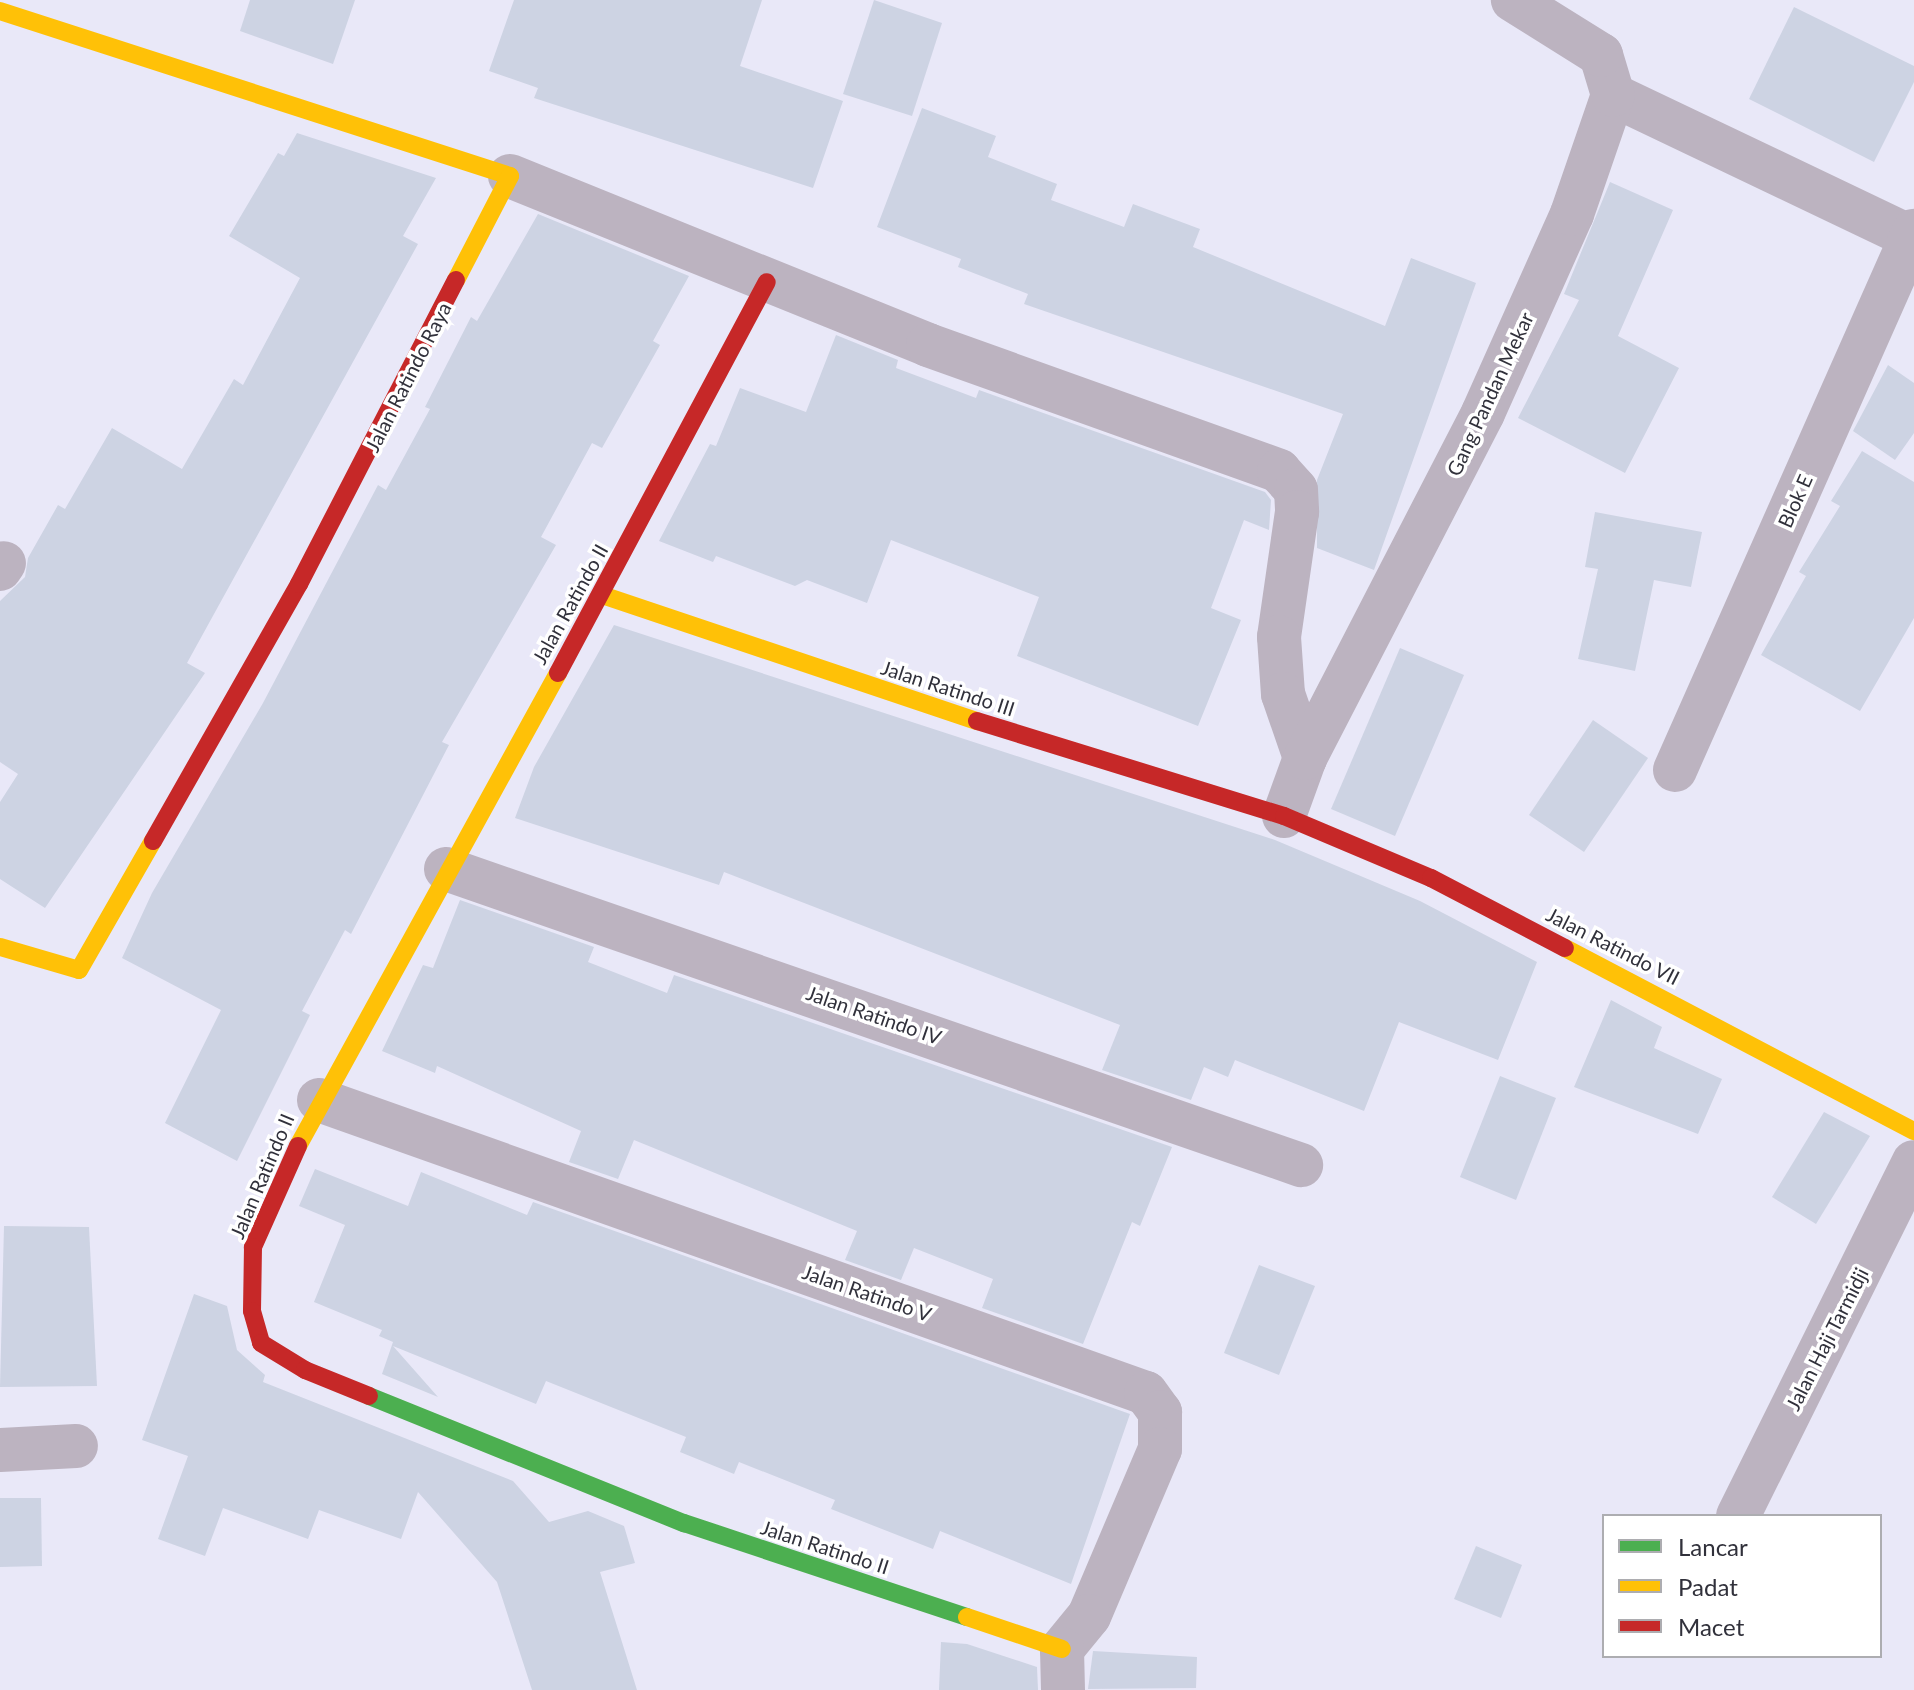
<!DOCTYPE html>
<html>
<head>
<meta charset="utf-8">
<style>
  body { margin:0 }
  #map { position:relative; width:1914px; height:1690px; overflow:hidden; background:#e9e8f8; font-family:Lato,sans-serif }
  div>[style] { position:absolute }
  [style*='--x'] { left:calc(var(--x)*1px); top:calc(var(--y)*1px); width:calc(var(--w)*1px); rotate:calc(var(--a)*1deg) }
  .building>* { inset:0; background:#cdd3e3 }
  .street>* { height:44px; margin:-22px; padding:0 22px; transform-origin:22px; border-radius:22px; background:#bcb3c0 }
  .fast>* { height:18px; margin:-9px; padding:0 9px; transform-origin:9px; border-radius:9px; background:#4caf50 }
  .slow>* { height:18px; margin:-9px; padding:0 9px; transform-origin:9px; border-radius:9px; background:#ffc107 }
  .jam>* { height:18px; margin:-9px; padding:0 9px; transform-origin:9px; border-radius:9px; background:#c62828 }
  span { translate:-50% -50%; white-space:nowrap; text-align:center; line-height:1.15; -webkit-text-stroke:7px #fff; paint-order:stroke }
  .street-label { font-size:20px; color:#31313b }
  .legend { position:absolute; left:1602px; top:1514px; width:280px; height:144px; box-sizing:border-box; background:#fff; border:2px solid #adadb1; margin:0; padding:10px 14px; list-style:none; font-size:24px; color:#31313b }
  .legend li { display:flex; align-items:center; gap:16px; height:40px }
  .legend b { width:40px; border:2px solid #adadb1 }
</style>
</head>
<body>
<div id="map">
  <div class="building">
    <div style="clip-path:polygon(250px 0,355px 0,333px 64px,240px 31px)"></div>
    <div style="clip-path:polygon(514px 0,762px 0,740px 66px,843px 101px,813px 188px,534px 98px,538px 88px,489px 71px)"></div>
    <div style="clip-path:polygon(874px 0,942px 23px,912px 116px,843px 94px)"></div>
    <div style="clip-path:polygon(1794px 7px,1914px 66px,1914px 82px,1874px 162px,1749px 99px)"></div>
    <div style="clip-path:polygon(922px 108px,996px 136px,988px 157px,1057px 184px,1051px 200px,1124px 227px,1133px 204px,1200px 229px,1193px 247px,1385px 326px,1411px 258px,1476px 283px,1374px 570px,1317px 548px,1317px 480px,1343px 414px,1024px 304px,1028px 294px,958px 267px,961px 259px,877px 227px)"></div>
    <div style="clip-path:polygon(297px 133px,436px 178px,403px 236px,418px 244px,187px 663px,205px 673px,45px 908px,0 879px,0 802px,18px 774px,0 762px,0 601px,25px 577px,28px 558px,58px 505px,65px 509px,112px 428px,182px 469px,234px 379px,243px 385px,300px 278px,229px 236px,278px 153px,284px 156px)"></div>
    <div style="clip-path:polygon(1610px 182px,1673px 210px,1618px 336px,1679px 368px,1625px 473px,1518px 418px,1579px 300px,1564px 294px)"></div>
    <div style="clip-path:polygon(538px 214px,689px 276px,653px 341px,660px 345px,602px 448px,592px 443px,541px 537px,556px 545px,442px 742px,449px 745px,351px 934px,345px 930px,302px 1011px,310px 1015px,237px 1161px,165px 1123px,221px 1010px,122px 958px,152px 893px,263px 703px,378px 485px,386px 490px,430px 409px,425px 407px,471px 317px,477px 321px)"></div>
    <div style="clip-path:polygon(836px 335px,898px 360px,896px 368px,976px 398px,979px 390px,1265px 492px,1271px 500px,1269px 530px,1244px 520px,1211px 608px,1241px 620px,1198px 726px,1017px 656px,1039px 597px,891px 540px,867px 603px,807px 580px,795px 586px,716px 556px,713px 562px,659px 541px,710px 444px,716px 446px,740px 388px,806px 412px)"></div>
    <div style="clip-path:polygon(1888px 365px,1914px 383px,1914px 433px,1895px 460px,1853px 431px)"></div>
    <div style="clip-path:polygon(1862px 451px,1914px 482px,1914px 618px,1860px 711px,1761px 655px,1806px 576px,1799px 572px,1840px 506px,1831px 501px)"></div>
    <div style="clip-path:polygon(1595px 512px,1702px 532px,1691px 587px,1654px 580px,1635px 671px,1578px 659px,1598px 569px,1585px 567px)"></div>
    <div style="clip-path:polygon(614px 625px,1275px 840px,1420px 901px,1537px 962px,1498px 1060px,1399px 1022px,1364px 1111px,1235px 1060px,1228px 1077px,1204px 1067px,1191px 1100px,1102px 1070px,1120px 1025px,724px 872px,719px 885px,515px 818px,534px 767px)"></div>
    <div style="clip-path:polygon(1400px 648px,1464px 675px,1395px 836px,1331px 809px)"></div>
    <div style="clip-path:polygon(1593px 720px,1648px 758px,1584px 852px,1529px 815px)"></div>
    <div style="clip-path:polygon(460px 900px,594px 947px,588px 962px,667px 993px,674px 975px,1172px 1147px,1140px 1226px,1132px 1222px,1083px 1344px,982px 1308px,993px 1279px,914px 1248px,901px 1280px,845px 1260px,857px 1231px,634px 1140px,618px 1179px,569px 1162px,581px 1131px,437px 1066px,435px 1073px,382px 1051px,423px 965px,433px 968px)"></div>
    <div style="clip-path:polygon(1611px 1000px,1662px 1027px,1654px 1048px,1722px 1079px,1698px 1134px,1574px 1087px)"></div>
    <div style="clip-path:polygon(1500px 1076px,1556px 1098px,1516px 1200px,1460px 1177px)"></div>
    <div style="clip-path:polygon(1824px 1112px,1870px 1136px,1816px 1224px,1772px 1197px)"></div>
    <div style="clip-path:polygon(315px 1169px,408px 1206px,421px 1172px,527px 1215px,533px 1202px,1130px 1414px,1071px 1584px,940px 1531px,933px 1549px,831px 1509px,835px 1500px,739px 1462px,734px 1474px,680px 1452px,686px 1437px,546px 1381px,536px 1404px,393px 1346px,438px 1397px,382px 1374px,393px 1342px,379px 1336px,382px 1330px,314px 1302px,345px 1225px,299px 1206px)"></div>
    <div style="clip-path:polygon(4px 1226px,89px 1227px,97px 1386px,0 1387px)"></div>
    <div style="clip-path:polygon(1259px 1265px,1315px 1286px,1279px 1375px,1224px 1353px)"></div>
    <div style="clip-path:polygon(194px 1294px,227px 1306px,237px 1350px,265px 1375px,263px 1382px,513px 1481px,549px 1522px,588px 1511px,624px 1526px,635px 1563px,600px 1572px,637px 1690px,532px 1690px,497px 1582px,418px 1492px,401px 1539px,319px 1510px,308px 1539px,223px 1508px,205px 1556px,158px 1539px,188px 1456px,142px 1440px)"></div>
    <div style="clip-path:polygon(0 1498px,41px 1498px,42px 1566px,0 1567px)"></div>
    <div style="clip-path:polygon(1476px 1546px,1522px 1565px,1501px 1618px,1454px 1599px)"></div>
    <div style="clip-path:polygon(941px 1642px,967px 1644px,1037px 1667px,1038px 1690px,939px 1690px)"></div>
    <div style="clip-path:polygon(1093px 1651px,1197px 1657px,1196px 1688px,1088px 1689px)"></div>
  </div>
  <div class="street">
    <div style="--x:1613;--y:95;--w:330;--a:25.5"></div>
    <div style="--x:510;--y:176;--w:451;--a:22"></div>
    <div style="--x:928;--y:345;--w:373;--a:19.7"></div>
    <div style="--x:1279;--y:471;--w:25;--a:48"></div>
    <div style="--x:1296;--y:490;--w:22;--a:87"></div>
    <div style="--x:1297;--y:512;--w:126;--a:98.2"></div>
    <div style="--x:1279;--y:637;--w:57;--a:86"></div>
    <div style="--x:1283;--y:694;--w:68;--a:71"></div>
    <div style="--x:0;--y:569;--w:7;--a:-56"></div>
    <div style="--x:1675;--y:770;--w:590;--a:-66.09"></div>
    <div style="--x:1284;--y:816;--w:62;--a:-70.1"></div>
    <div style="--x:1305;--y:758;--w:388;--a:-62.7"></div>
    <div style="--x:1483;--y:413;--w:218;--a:-65.9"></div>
    <div style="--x:1572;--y:214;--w:126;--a:-71"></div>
    <div style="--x:1613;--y:95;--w:42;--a:-106.7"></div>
    <div style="--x:1601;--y:55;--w:104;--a:-148"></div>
    <div style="--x:446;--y:869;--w:905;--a:19.1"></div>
    <div style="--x:319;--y:1100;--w:877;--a:19.51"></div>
    <div style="--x:1146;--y:1393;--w:24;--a:54"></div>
    <div style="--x:1160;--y:1412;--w:37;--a:90"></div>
    <div style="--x:1160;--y:1449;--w:181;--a:113"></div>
    <div style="--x:1089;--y:1616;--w:43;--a:129.3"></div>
    <div style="--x:1062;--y:1649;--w:41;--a:88.6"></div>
    <div style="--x:0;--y:1450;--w:76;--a:-3"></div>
    <div style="--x:1738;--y:1516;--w:395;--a:-63.6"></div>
  </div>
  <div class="fast">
    <div style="--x:369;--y:1396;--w:340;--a:22"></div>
    <div style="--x:684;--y:1523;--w:298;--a:18.4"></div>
  </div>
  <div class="slow">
    <div style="--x:0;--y:11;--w:536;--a:17.93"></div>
    <div style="--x:510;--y:176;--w:117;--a:117.4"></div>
    <div style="--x:602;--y:595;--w:396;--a:18.6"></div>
    <div style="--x:0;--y:947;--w:82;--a:16.2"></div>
    <div style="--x:79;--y:970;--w:149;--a:-60.2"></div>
    <div style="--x:1565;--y:948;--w:394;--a:27.7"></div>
    <div style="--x:298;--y:1146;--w:540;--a:-61.2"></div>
    <div style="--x:967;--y:1617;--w:100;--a:18.6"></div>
  </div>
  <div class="jam">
    <div style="--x:558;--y:673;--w:443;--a:-61.9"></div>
    <div style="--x:977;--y:721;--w:321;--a:17.2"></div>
    <div style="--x:1284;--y:816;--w:160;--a:22.9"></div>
    <div style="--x:1431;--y:878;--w:151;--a:27.6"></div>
    <div style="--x:153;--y:841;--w:296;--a:-60.4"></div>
    <div style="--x:299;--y:584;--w:342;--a:-62.7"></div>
    <div style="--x:298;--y:1146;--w:111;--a:114"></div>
    <div style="--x:253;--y:1247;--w:64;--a:90.9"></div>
    <div style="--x:252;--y:1311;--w:33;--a:74"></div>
    <div style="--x:261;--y:1343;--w:52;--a:31.5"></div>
    <div style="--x:305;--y:1370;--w:69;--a:22.1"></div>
  </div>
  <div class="street-label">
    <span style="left:408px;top:377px;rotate:-63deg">Jalan Ratindo Raya</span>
    <span style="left:1490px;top:394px;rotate:-65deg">Gang Pandan Mekar</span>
    <span style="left:1795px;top:501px;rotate:-66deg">Blok E</span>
    <span style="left:570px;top:604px;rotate:-61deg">Jalan Ratindo II</span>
    <span style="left:948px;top:688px;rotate:18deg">Jalan Ratindo III</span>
    <span style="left:1613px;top:946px;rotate:27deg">Jalan Ratindo VII</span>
    <span style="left:874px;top:1015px;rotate:19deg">Jalan Ratindo IV</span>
    <span style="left:262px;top:1176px;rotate:-67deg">Jalan Ratindo II</span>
    <span style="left:867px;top:1293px;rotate:19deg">Jalan Ratindo V</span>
    <span style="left:1827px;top:1339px;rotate:-63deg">Jalan Haji Tarmidji</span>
    <span style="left:825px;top:1547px;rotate:18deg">Jalan Ratindo II</span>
  </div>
  <ul class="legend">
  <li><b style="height:10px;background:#4caf50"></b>Lancar</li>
  <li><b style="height:10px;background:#ffc107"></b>Padat</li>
  <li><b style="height:10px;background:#c62828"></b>Macet</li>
  </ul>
</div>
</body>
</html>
